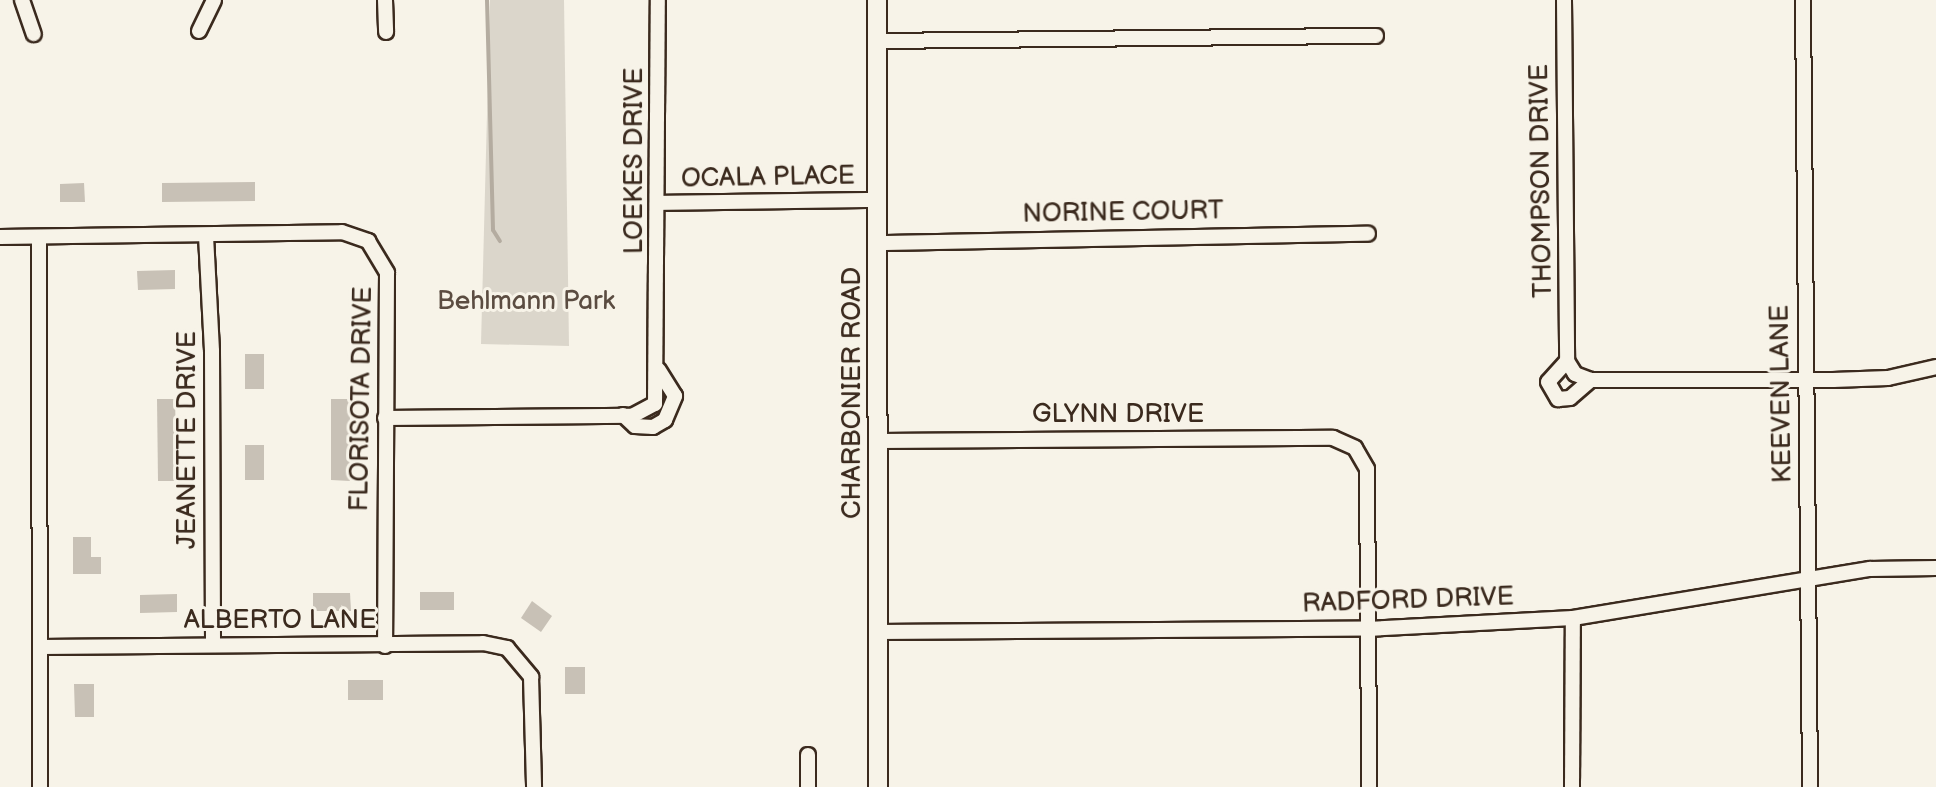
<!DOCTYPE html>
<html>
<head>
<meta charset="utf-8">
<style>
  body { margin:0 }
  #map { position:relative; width:1936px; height:787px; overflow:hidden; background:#f7f3e8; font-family:"Balsamiq Sans",sans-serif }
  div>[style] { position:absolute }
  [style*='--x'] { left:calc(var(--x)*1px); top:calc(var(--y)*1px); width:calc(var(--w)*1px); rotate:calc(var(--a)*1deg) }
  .green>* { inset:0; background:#dbd6cb }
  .stream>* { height:4px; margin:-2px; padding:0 2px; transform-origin:2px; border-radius:2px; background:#b4aca0 }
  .building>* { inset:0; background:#c8c1b6 }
  .roads { filter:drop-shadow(2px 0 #3b2a1e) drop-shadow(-2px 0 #3b2a1e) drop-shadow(0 2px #3b2a1e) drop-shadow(0 -2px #3b2a1e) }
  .minor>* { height:14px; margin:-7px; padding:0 7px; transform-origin:7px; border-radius:7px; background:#f7f3e8 }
  .major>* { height:18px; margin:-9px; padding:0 9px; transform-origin:9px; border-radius:9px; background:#f7f3e8 }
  span { translate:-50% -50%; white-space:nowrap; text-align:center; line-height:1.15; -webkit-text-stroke:6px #f7f3e8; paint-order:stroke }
  .street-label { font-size:26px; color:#3b2a1e }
  .park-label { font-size:26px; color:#5b4c41 }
</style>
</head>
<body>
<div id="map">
  <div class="green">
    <div style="clip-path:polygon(490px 0,564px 0,569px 346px,481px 344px)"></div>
  </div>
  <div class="stream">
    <div style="--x:487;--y:0;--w:230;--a:88.5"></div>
    <div style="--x:493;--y:230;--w:13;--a:58"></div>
  </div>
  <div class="building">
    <div style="clip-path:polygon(255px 182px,255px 201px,162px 202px,162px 183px)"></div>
    <div style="clip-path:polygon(84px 183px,85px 202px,60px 202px,60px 184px)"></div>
    <div style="clip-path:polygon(175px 270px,175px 289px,138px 290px,137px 271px)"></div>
    <div style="clip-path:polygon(245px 354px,264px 354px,264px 389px,245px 389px)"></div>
    <div style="clip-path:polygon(157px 399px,175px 399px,177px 481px,158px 481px)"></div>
    <div style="clip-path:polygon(331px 399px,350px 399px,350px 481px,331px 480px)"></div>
    <div style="clip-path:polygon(245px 445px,264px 445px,264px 480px,245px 480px)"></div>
    <div style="clip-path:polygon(73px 537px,91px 537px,91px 557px,101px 557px,101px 574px,73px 574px)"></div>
    <div style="clip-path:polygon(420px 592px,454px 592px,454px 610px,420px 610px)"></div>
    <div style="clip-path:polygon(313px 593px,350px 593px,351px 611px,313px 611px)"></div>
    <div style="clip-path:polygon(177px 594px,177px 612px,140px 613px,140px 595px)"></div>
    <div style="clip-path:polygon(532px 601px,552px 616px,541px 632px,521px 618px)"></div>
    <div style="clip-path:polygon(565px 667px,585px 667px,585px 694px,565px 694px)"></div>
    <div style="clip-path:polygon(348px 680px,383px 680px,383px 700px,348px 700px)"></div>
    <div style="clip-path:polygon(74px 684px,94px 684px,94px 717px,75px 717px)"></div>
  </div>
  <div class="roads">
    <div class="minor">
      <div style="--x:22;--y:0;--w:36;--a:71"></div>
      <div style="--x:385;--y:0;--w:32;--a:88"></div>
      <div style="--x:1564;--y:0;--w:361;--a:89.5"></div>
      <div style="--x:1567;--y:361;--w:15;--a:58"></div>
      <div style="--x:1575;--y:374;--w:17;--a:21"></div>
      <div style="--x:1591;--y:380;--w:242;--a:0"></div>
      <div style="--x:1833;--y:380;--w:55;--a:-2.1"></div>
      <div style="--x:1888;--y:378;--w:49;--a:-12.9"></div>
      <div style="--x:1803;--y:0;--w:787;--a:89.49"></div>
      <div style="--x:199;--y:31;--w:34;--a:-64"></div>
      <div style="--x:877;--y:41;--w:499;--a:-0.6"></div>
      <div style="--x:659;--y:203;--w:218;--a:-0.8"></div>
      <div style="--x:206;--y:236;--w:115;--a:87"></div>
      <div style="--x:212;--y:351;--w:294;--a:89.8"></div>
      <div style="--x:0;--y:237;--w:342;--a:-0.8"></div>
      <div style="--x:342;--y:232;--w:28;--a:19"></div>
      <div style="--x:368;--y:241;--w:37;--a:59"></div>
      <div style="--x:387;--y:273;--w:373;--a:90.3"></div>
      <div style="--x:39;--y:237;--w:550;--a:89.9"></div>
      <div style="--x:880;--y:243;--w:488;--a:-1.1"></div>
      <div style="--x:1567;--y:361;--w:28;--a:132"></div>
      <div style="--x:1548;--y:382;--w:20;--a:60"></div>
      <div style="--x:1558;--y:399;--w:12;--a:-5"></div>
      <div style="--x:1570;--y:398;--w:28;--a:-41"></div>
      <div style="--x:623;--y:415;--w:16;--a:43"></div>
      <div style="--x:635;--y:426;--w:18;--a:3"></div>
      <div style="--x:653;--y:427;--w:14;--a:-30"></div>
      <div style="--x:665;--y:420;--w:26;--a:-67"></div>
      <div style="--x:675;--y:396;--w:31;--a:-122"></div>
      <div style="--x:385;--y:418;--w:247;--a:-0.5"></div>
      <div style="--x:632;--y:416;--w:26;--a:-28"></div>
      <div style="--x:655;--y:404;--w:404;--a:-89.6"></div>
      <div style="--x:880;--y:441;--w:453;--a:-0.4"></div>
      <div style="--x:1333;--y:438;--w:24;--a:24"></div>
      <div style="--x:1355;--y:448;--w:24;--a:60"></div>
      <div style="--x:1367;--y:469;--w:318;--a:89.6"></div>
      <div style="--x:878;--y:632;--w:490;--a:-0.4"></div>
      <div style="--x:1368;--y:629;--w:205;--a:-3.1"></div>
      <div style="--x:1573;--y:618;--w:301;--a:-9.4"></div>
      <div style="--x:1870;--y:569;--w:66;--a:-0.9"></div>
      <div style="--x:41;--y:647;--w:442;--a:-0.5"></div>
      <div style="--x:483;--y:643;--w:25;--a:12"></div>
      <div style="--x:507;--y:648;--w:38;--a:50"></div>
      <div style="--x:531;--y:677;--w:110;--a:88.4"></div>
      <div style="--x:808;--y:755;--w:32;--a:90"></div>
      <div style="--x:1572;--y:787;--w:169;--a:-89.7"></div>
    </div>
    <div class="major">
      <div style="--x:877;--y:0;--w:787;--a:89.93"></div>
    </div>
  </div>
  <div class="street-label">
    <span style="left:635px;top:161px;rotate:-90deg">LOEKES DRIVE</span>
    <span style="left:768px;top:178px;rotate:-1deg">OCALA PLACE</span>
    <span style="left:1542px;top:181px;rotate:-91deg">THOMPSON DRIVE</span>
    <span style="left:1123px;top:213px;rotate:-1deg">NORINE COURT</span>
    <span style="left:853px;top:393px;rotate:-90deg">CHARBONIER ROAD</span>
    <span style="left:1782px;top:394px;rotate:-91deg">KEEVEN LANE</span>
    <span style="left:362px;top:399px;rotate:-89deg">FLORISOTA DRIVE</span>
    <span style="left:1118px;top:415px">GLYNN DRIVE</span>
    <span style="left:188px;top:440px;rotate:-90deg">JEANETTE DRIVE</span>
    <span style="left:1408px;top:601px;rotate:-2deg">RADFORD DRIVE</span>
    <span style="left:280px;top:621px">ALBERTO LANE</span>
  </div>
  <div class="park-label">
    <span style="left:526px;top:302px">Behlmann Park</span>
  </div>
</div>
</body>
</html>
